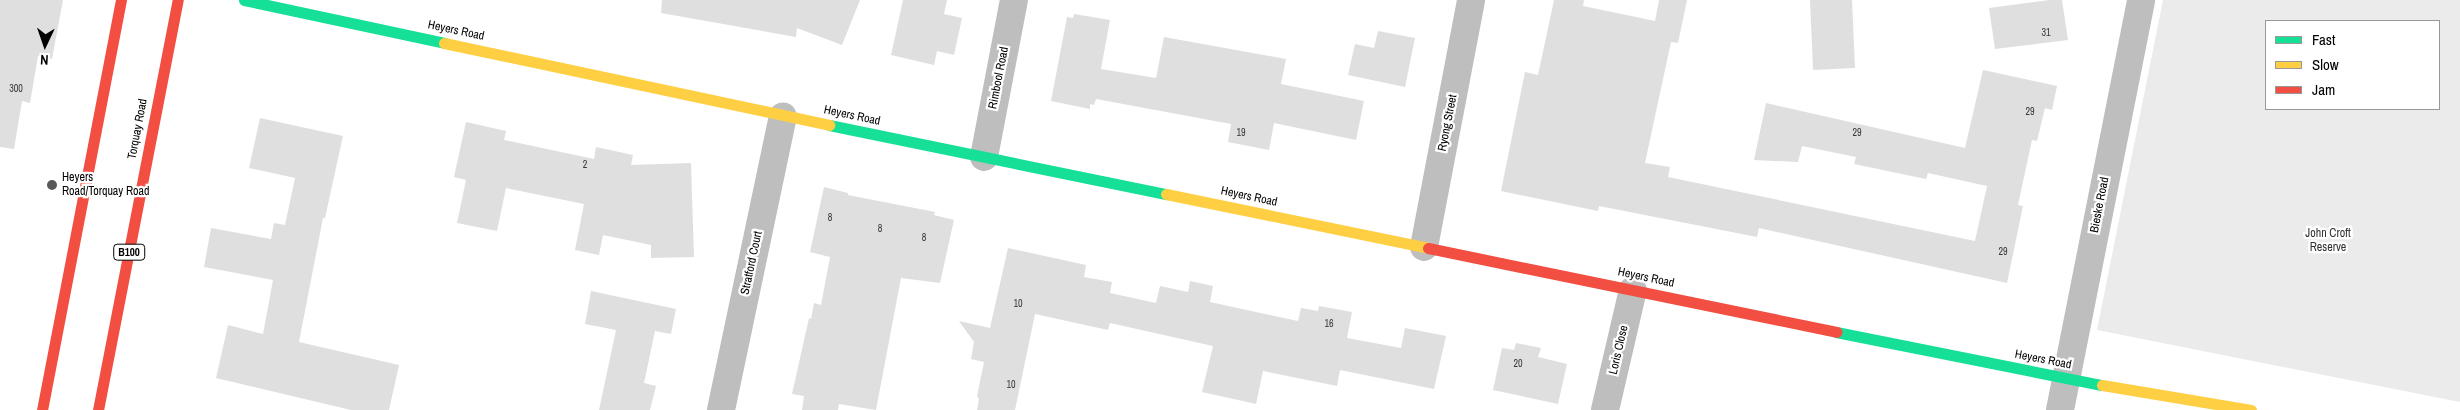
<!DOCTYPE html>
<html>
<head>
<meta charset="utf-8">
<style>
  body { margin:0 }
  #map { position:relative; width:2460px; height:410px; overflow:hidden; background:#fff; font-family:"Archivo Narrow",sans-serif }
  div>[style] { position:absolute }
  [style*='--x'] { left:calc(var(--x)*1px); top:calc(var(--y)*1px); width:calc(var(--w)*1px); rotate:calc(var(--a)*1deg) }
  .green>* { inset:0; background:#ebebeb }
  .building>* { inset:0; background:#dfdfdf }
  .street>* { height:28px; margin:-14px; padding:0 14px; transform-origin:14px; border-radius:14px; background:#bebebe }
  .fast>* { height:11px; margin:-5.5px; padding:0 5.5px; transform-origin:5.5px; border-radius:5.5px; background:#16e098 }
  .slow>* { height:11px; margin:-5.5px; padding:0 5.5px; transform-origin:5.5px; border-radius:5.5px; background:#ffcf43 }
  .jam>* { height:11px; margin:-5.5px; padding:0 5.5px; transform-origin:5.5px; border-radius:5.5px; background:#f24e42 }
  .dots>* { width:14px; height:14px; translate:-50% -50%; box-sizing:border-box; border:2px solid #fff; border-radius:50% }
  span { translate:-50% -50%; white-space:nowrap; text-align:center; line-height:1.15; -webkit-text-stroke:4.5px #fff; paint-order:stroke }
  .number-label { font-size:10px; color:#383838 }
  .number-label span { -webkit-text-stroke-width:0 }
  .shield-label span { padding:1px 4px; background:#fff; border:1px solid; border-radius:4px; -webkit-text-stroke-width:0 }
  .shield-label { font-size:11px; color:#000; font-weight:700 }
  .street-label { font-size:12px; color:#000 }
  .poi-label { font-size:12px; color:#000 }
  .left { translate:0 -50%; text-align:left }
  .park-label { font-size:12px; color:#323232 }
  .legend { position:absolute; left:2265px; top:20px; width:175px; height:90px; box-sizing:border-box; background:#fff; border:1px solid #999; margin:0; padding:6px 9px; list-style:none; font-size:15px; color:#000 }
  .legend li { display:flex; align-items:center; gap:10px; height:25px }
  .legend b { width:25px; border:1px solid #999 }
  .north { position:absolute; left:20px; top:20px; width:50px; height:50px; -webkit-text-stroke:4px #fff; paint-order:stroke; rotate:183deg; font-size:14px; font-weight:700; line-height:20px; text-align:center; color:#000 }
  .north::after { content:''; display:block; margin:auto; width:18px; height:22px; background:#000; clip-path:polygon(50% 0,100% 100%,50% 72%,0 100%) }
</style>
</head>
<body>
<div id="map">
  <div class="green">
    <div style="clip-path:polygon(evenodd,2163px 0,2460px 0,2460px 402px,2097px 330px,2163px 0,2439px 21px,2439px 109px,2266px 109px,2266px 21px,2439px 21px)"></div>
  </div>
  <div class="building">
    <div style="clip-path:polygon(0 0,63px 0,52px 59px,38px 56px,30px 103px,22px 101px,14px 149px,0 147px)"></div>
    <div style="clip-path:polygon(662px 0,860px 0,842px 45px,797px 28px,796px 37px,661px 13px)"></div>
    <div style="clip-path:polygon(903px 0,947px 0,944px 14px,962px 18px,954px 55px,937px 51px,934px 65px,891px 55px)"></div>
    <div style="clip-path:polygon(1554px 0,1584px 0,1583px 6px,1655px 21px,1659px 0,1687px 0,1678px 43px,1671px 42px,1645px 163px,1670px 167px,1668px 177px,1975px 241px,1987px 186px,1928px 173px,1926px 179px,1854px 164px,1856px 157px,1802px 146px,1798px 162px,1754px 160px,1766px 103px,1965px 148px,1983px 70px,2057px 86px,2052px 110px,2045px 108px,2037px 141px,2032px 140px,2018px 205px,2023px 206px,2007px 283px,1759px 228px,1757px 237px,1599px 206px,1598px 211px,1501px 191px,1525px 72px,1538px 75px)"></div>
    <div style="clip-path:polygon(1810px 0,1852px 0,1855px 68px,1813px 70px)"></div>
    <div style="clip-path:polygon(2050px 0,2062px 0,2068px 40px,1995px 49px,1989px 8px)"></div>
    <div style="clip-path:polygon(1074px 14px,1110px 20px,1101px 69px,1156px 78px,1164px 37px,1286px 59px,1281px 84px,1364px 101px,1356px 140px,1274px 123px,1269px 150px,1228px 142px,1231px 124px,1096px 99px,1094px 105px,1090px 104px,1090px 109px,1051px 101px,1067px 17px,1073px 18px)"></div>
    <div style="clip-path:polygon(1378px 31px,1415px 38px,1405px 87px,1348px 75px,1355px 44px,1374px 48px)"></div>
    <div style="clip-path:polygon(260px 118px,343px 136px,325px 218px,323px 218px,299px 342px,399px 365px,389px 410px,351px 410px,216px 378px,228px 325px,263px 334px,273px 280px,204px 267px,211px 228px,271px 239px,274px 223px,285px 225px,295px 178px,249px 168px)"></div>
    <div style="clip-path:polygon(466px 122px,506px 131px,504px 140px,594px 159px,596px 147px,633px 155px,631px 165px,691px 163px,694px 257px,651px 258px,651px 245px,603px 235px,599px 255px,575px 250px,584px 204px,506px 188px,497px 231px,457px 223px,466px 180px,454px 177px)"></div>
    <div style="clip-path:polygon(824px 187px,848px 193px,848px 195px,935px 212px,934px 215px,954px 220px,940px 283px,901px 278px,876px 410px,839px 404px,838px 410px,802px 410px,804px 396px,792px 394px,809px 318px,811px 319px,814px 303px,821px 305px,830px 257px,810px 252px)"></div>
    <div style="clip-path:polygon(1008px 248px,1086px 265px,1084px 277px,1112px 282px,1110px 293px,1156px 303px,1160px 286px,1188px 292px,1190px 281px,1213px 286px,1210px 302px,1298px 321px,1301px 308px,1318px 311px,1319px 306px,1352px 312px,1347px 338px,1401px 348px,1405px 328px,1446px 336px,1434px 389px,1340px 370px,1337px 386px,1263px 371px,1256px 404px,1202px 392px,1213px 346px,1110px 323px,1108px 330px,1035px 314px,1015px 410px,977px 410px,979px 399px,977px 396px,984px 362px,971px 359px,974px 342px,959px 321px,990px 328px)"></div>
    <div style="clip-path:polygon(591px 291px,676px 309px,671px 334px,655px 331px,644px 383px,656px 386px,650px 410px,599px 410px,616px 330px,585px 324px)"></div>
    <div style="clip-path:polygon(1516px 343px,1541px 348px,1538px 357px,1567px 364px,1558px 404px,1493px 390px,1502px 348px,1514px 350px)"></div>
  </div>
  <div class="street">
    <div style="--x:984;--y:157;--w:160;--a:-79.2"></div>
    <div style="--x:1424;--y:247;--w:251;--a:-79.2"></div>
    <div style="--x:721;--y:410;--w:300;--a:-78.1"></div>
    <div style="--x:1605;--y:410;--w:123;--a:-76.9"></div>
    <div style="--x:2060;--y:410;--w:418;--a:-78.8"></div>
  </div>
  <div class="fast">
    <div style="--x:244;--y:0;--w:205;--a:12.1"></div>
    <div style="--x:829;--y:125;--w:344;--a:11.6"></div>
    <div style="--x:1836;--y:332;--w:271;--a:11.3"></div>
  </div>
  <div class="slow">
    <div style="--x:444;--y:43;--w:394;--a:12"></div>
    <div style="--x:1166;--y:194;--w:268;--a:11.6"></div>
    <div style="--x:2102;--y:385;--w:151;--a:9.5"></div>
  </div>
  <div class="jam">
    <div style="--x:1428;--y:248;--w:417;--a:11.6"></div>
    <div style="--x:42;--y:410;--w:418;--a:-79.1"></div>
    <div style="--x:98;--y:410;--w:418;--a:-79"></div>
  </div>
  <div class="dots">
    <div style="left:52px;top:185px;background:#595959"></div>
  </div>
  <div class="number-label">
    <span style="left:2046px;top:33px">31</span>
    <span style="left:16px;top:89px">300</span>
    <span style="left:2030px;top:112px">29</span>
    <span style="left:1241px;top:133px">19</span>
    <span style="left:1857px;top:133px">29</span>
    <span style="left:585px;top:165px">2</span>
    <span style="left:830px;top:218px">8</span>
    <span style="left:880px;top:229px">8</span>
    <span style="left:924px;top:238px">8</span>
    <span style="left:2003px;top:252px">29</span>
    <span style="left:1018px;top:304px">10</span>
    <span style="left:1329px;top:324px">16</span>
    <span style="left:1518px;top:364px">20</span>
    <span style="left:1011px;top:385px">10</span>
  </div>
  <div class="shield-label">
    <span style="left:129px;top:252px">B100</span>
  </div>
  <div class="street-label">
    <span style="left:456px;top:31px;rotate:12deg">Heyers Road</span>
    <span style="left:999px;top:78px;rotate:-79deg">Rimbool Road</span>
    <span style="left:852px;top:116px;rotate:12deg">Heyers Road</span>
    <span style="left:1448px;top:123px;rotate:-79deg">Ryong Street</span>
    <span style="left:138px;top:129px;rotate:-79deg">Torquay Road</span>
    <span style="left:1249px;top:197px;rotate:12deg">Heyers Road</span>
    <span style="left:2100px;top:205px;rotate:-79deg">Bieske Road</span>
    <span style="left:752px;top:263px;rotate:-78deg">Stratford Court</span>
    <span style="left:1646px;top:278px;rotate:12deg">Heyers Road</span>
    <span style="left:1619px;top:350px;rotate:-77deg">Loris Close</span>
    <span style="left:2043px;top:360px;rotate:11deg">Heyers Road</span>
  </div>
  <div class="poi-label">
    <span class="left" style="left:62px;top:185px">Heyers<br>Road/Torquay Road</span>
  </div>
  <div class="park-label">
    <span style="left:2328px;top:241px">John Croft<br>Reserve</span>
  </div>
  <ul class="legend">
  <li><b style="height:6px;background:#16e098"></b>Fast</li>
  <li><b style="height:6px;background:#ffcf43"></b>Slow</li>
  <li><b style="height:6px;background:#f24e42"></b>Jam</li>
  </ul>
  <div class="north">N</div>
</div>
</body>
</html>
